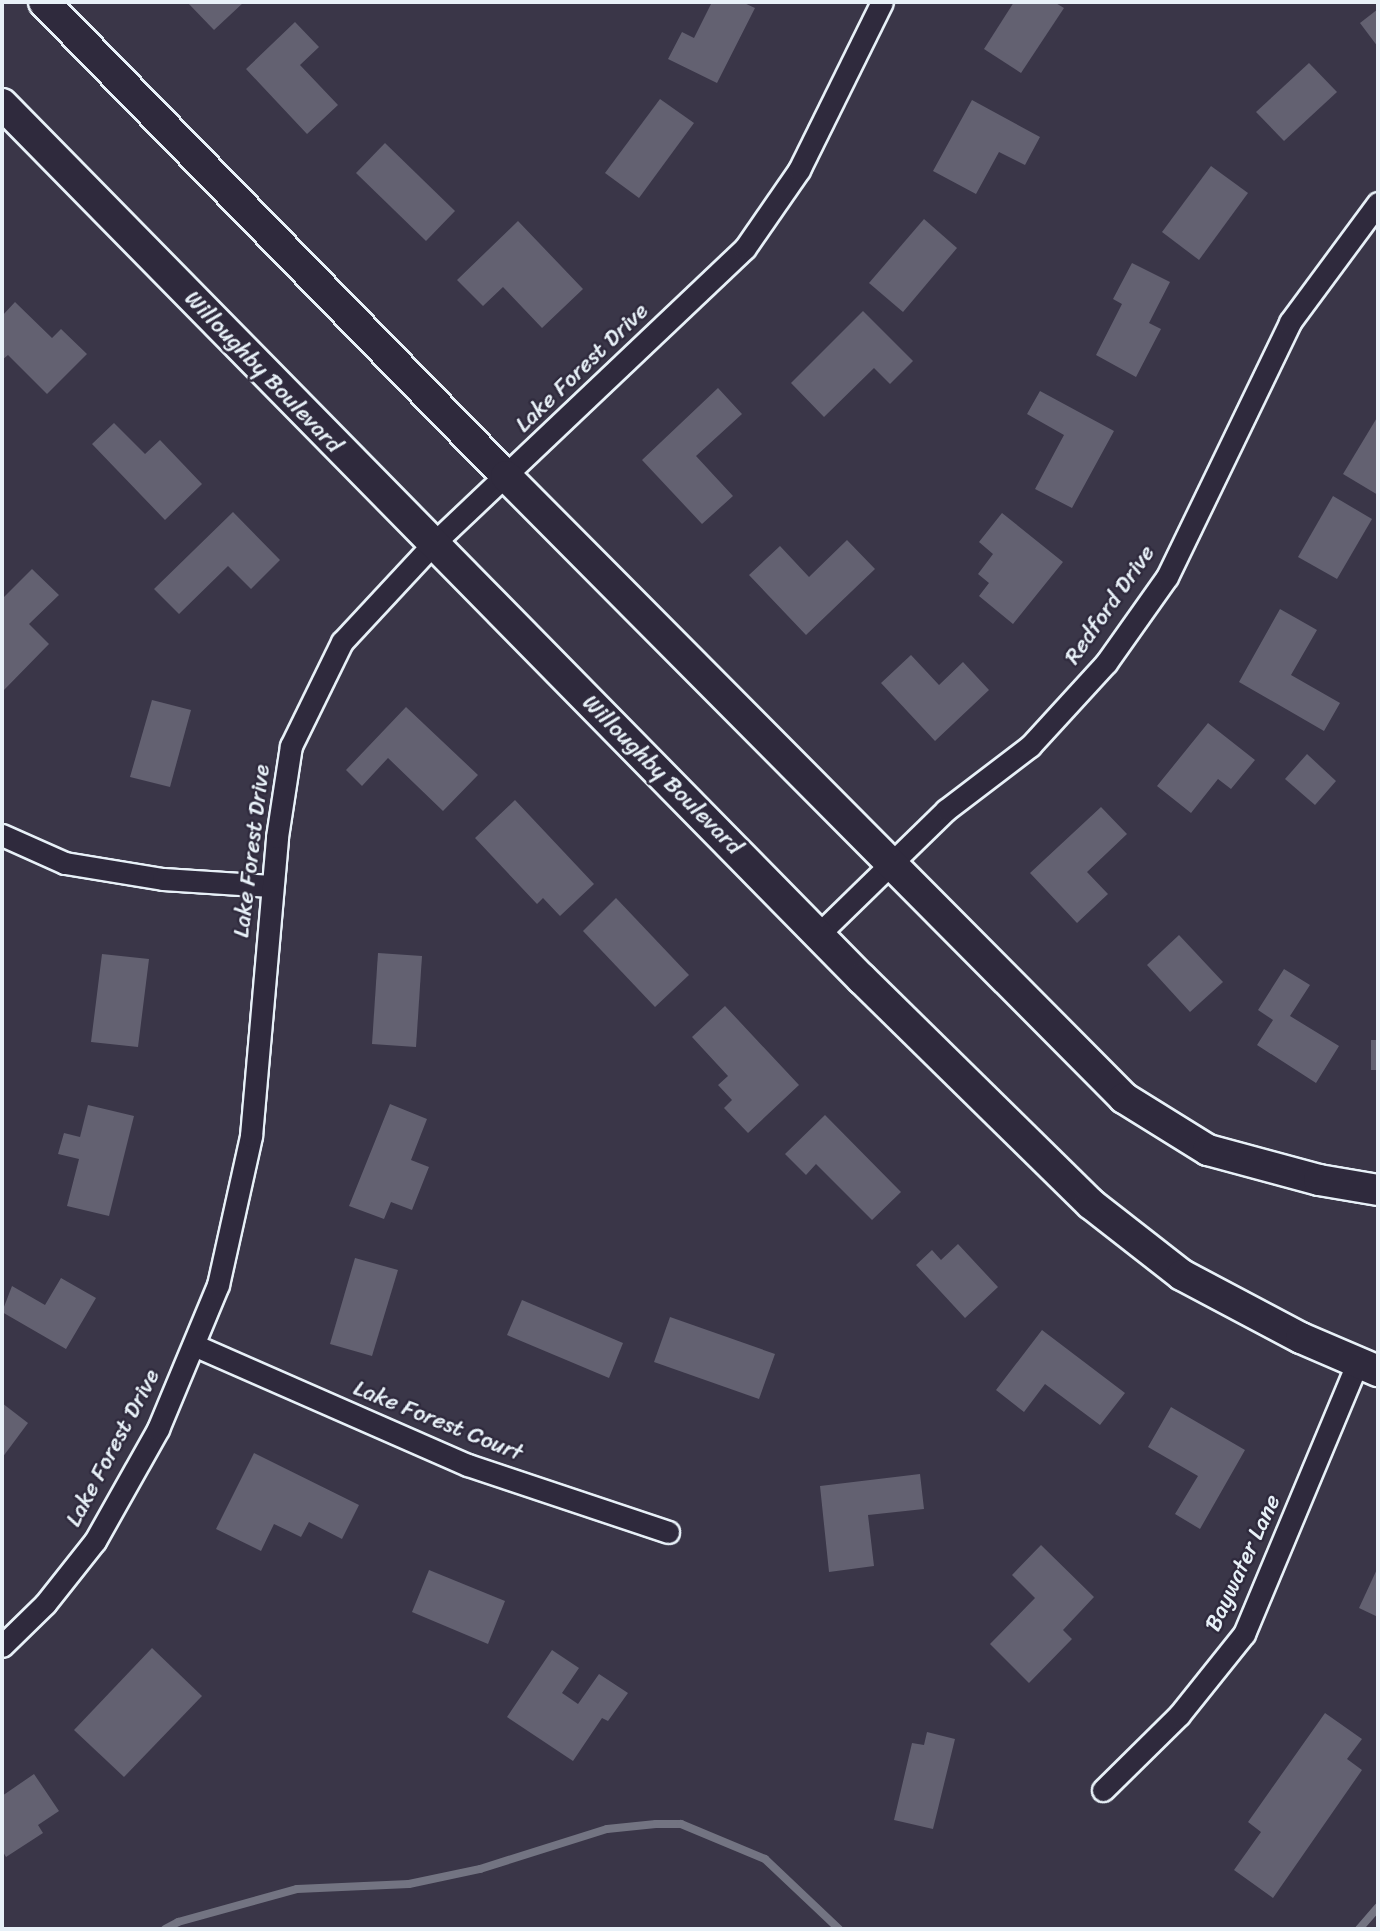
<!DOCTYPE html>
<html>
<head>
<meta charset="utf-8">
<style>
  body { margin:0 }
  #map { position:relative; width:1380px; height:1931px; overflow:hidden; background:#3a3648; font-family:Sriracha,sans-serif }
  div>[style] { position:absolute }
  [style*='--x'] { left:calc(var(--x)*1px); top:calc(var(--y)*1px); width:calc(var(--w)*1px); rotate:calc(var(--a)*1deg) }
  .stream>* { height:8px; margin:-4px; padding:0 4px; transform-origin:4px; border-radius:4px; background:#737482 }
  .building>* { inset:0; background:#636171 }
  .roads { filter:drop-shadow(2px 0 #e8f1f8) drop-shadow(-2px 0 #e8f1f8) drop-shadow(0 2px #e8f1f8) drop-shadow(0 -2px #e8f1f8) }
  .street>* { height:21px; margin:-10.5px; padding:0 10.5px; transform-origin:10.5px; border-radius:10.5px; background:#2f2a3d }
  .secondary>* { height:30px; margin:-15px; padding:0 15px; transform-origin:15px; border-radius:15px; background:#2f2a3d }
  span { translate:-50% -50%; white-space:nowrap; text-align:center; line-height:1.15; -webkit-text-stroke:5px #2f2a3d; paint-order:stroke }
  .street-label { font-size:23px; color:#e8f1f8 }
  .frame { position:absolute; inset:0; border:4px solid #e8f1f8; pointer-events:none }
</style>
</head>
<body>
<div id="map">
  <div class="stream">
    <div style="--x:165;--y:1929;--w:15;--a:-28"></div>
    <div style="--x:178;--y:1922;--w:123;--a:-15.5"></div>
    <div style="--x:297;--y:1889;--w:112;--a:-2.6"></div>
    <div style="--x:409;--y:1884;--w:73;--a:-11.9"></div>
    <div style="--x:480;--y:1869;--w:133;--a:-17.5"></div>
    <div style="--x:607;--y:1829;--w:49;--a:-5.8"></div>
    <div style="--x:656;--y:1824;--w:25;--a:0"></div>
    <div style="--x:681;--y:1824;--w:91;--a:22.6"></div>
    <div style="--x:765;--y:1859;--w:102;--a:43.4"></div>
    <div style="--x:1359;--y:1929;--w:29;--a:-49"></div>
  </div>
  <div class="building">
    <div style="clip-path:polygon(187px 2px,244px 2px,214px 30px)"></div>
    <div style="clip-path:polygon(712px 2px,742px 2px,755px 8px,717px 83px,668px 59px,682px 32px,694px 38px)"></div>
    <div style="clip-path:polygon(1014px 2px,1054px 2px,1064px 8px,1021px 73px,984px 49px)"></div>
    <div style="clip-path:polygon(1378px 9px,1378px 47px,1360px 23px)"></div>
    <div style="clip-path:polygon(295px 22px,319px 47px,300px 65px,338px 105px,307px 134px,246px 69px)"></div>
    <div style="clip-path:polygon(1309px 63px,1337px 92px,1284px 141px,1256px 112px)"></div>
    <div style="clip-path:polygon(660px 99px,694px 123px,639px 198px,605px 173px)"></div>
    <div style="clip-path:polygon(972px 100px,1040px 137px,1025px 165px,999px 152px,976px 194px,933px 171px)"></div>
    <div style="clip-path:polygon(385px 143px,455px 211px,426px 241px,356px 173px)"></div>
    <div style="clip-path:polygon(1211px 166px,1248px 193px,1199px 260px,1162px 232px)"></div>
    <div style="clip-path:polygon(924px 219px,957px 248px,903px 312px,869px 283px)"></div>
    <div style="clip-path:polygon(518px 221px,583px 289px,542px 328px,503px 287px,483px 306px,457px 280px)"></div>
    <div style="clip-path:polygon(1132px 263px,1170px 282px,1149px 323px,1161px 329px,1136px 377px,1096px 355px,1122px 304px,1113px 299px)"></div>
    <div style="clip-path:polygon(15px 302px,52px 338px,61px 329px,87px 354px,47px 394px,8px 355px,2px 360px,2px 316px)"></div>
    <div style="clip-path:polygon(863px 311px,913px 361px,890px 384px,874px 368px,824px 417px,791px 383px)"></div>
    <div style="clip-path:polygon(718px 388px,742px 414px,696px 456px,733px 496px,702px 524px,642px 460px)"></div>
    <div style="clip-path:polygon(1040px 391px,1114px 431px,1072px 508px,1035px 489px,1064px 435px,1027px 414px)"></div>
    <div style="clip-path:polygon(1378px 416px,1378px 495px,1343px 474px)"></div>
    <div style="clip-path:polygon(114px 423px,145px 454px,160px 440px,202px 484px,165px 520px,92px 444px)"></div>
    <div style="clip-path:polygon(1333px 496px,1372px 519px,1337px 579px,1298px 557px)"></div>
    <div style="clip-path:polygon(233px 512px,280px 560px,251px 589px,228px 566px,179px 614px,154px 589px)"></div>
    <div style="clip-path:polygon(1002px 513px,1063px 562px,1013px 624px,979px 596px,989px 583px,978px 574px,993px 554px,979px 542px)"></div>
    <div style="clip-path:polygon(847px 540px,875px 569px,806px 635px,749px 575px,780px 546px,809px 577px)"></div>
    <div style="clip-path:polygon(32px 569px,59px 595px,29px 624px,49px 644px,4px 690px,2px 599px)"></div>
    <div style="clip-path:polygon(1280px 609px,1317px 630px,1291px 675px,1340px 703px,1324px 731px,1239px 682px)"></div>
    <div style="clip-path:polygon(911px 655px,939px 685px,963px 662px,989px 690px,935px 741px,881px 683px)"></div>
    <div style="clip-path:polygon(152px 700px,191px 710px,170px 787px,130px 777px)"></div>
    <div style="clip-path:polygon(406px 707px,478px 775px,443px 811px,388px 758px,362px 786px,346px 770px)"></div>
    <div style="clip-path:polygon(1208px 723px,1255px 760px,1231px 789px,1218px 779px,1191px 813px,1157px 786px)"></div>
    <div style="clip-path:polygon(1307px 754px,1336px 781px,1315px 805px,1285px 779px)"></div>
    <div style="clip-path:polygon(515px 800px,594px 884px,560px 916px,543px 898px,537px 904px,475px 838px)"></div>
    <div style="clip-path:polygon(1101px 807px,1127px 834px,1087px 872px,1108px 894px,1077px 923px,1030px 873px)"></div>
    <div style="clip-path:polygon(616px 898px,689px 975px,655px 1007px,583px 931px)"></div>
    <div style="clip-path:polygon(1179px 935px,1223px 982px,1190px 1012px,1147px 965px)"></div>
    <div style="clip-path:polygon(378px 953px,422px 956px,416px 1047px,372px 1044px)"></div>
    <div style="clip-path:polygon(102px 954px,149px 959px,138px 1047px,91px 1042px)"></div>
    <div style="clip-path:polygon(1284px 969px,1310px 985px,1290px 1016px,1339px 1046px,1316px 1083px,1257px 1045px,1273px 1020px,1258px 1010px)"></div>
    <div style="clip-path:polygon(725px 1006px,799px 1085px,748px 1133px,724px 1108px,732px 1100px,718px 1085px,728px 1076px,692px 1037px)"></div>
    <div style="clip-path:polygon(1371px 1040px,1378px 1040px,1378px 1070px,1371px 1070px)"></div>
    <div style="clip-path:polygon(390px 1104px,427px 1119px,411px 1160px,429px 1167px,412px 1210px,391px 1202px,384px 1219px,349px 1206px)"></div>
    <div style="clip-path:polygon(88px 1105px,134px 1116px,109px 1216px,67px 1206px,79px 1159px,58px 1154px,64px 1133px,80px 1137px)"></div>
    <div style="clip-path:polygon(825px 1115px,901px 1192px,872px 1220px,816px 1164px,806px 1175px,785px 1154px)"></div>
    <div style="clip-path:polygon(958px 1244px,998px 1287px,965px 1318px,916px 1265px,932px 1250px,941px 1260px)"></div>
    <div style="clip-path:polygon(355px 1258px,398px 1270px,372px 1356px,330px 1344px)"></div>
    <div style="clip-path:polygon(61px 1278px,96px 1298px,66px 1349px,2px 1312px,12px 1286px,45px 1305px)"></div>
    <div style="clip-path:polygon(522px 1300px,623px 1343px,609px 1378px,507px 1335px)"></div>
    <div style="clip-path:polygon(670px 1317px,775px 1354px,759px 1399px,654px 1362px)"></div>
    <div style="clip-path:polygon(1042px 1330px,1125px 1393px,1100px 1425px,1045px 1384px,1024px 1412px,996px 1390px)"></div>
    <div style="clip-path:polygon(2px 1403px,28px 1423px,2px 1458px)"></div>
    <div style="clip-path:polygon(1171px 1407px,1245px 1450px,1200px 1529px,1175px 1514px,1198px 1476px,1148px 1447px)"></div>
    <div style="clip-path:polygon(254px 1453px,359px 1505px,342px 1539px,309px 1522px,301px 1537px,274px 1524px,261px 1551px,216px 1529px)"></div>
    <div style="clip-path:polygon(920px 1474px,924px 1509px,868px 1515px,874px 1566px,829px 1572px,820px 1486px)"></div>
    <div style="clip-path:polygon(1041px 1545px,1094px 1597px,1063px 1630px,1072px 1639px,1029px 1683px,990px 1644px,1035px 1598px,1012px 1575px)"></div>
    <div style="clip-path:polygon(1378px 1567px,1378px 1617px,1359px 1608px)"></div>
    <div style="clip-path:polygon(429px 1570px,505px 1601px,488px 1644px,412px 1612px)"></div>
    <div style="clip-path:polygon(152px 1648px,202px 1696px,124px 1777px,74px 1730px)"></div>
    <div style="clip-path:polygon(552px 1650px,579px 1668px,562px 1693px,578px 1704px,599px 1674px,628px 1693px,608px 1721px,602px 1718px,573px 1761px,507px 1717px)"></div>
    <div style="clip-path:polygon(1325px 1713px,1362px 1739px,1347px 1759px,1362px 1770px,1273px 1898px,1234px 1870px,1261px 1832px,1248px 1822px)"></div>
    <div style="clip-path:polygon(927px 1732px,955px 1739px,933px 1829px,894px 1820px,912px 1743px,924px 1745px)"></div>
    <div style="clip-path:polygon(34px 1774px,59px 1811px,38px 1825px,43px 1833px,6px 1857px,2px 1850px,2px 1796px)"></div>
  </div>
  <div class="roads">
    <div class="street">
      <div style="--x:2;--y:835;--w:69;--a:24"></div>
      <div style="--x:65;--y:863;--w:99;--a:9.3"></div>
      <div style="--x:163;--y:879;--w:108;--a:3.7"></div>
      <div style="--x:820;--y:933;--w:176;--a:-44.3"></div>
      <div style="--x:946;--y:810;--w:106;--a:-37.3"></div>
      <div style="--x:1030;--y:746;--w:113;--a:-47.5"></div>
      <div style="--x:1106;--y:663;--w:105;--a:-54.7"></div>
      <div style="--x:1167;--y:577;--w:283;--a:-64.2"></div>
      <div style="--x:1290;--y:322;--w:148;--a:-53.5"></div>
      <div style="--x:194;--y:1345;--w:299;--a:23.7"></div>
      <div style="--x:468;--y:1465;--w:211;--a:18.5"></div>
      <div style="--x:2;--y:1646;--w:60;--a:-44.3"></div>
      <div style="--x:45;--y:1604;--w:80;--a:-51.6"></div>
      <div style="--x:95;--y:1541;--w:129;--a:-60.6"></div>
      <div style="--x:158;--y:1429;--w:156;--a:-67.4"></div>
      <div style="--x:218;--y:1285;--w:153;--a:-77.5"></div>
      <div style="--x:251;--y:1136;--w:300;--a:-85"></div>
      <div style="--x:277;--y:837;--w:92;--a:-81.3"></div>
      <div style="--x:291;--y:746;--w:116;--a:-63.9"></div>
      <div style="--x:342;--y:642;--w:132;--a:-47.1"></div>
      <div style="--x:432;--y:545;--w:431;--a:-43.5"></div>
      <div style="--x:745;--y:248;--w:95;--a:-55.3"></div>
      <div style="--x:799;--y:170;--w:187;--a:-63.7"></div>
      <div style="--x:1103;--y:1790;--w:107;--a:-44.6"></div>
      <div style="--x:1179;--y:1715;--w:104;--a:-51.3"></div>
      <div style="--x:1244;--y:1634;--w:296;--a:-67.3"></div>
    </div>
    <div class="secondary">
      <div style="--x:44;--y:2;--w:662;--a:45.73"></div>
      <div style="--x:506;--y:476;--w:877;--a:45.18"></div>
      <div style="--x:1124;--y:1098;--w:99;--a:31.8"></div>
      <div style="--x:1208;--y:1150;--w:115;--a:15.1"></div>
      <div style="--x:1319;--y:1180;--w:60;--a:9.6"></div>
      <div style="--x:2;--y:104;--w:1227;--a:45.5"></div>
      <div style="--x:862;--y:979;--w:321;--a:44.5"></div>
      <div style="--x:1091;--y:1204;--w:115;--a:38"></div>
      <div style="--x:1182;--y:1275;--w:135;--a:27.9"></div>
      <div style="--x:1301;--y:1338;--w:84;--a:23.2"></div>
    </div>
  </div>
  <div class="street-label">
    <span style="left:582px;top:368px;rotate:-44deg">Lake Forest Drive</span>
    <span style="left:263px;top:372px;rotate:46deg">Willoughby Boulevard</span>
    <span style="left:1110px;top:605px;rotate:-55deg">Redford Drive</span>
    <span style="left:662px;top:775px;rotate:45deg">Willoughby Boulevard</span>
    <span style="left:252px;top:851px;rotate:-83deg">Lake Forest Drive</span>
    <span style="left:438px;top:1421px;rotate:22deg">Lake Forest Court</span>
    <span style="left:113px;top:1448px;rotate:-62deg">Lake Forest Drive</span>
    <span style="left:1243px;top:1563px;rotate:-65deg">Baywater Lane</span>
  </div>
  <div class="frame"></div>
</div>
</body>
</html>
